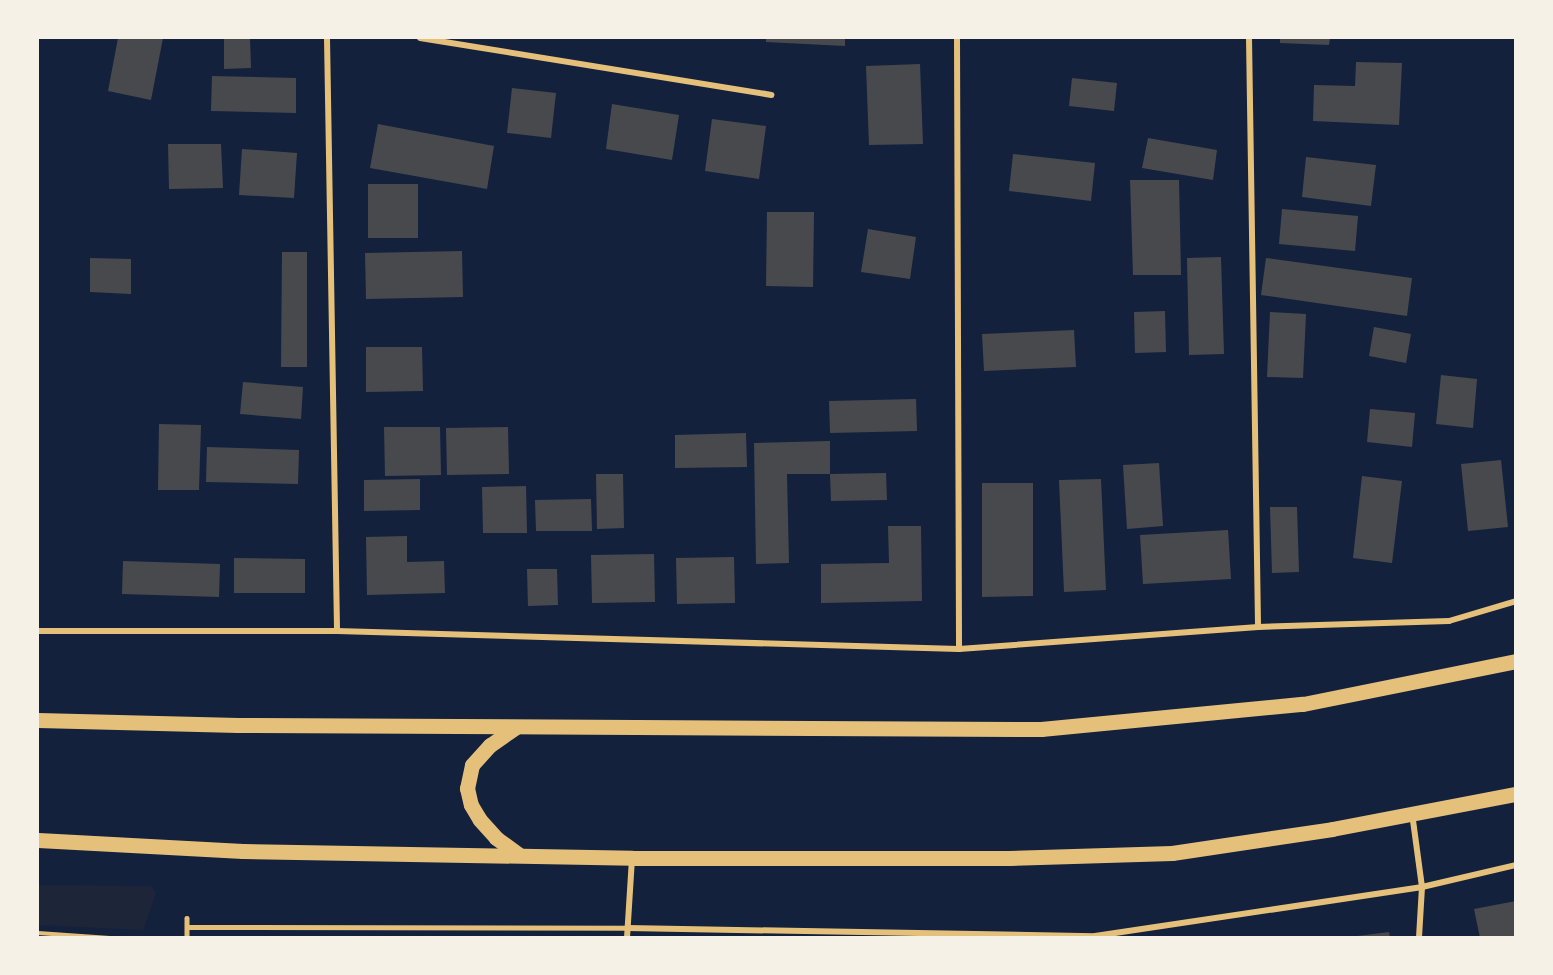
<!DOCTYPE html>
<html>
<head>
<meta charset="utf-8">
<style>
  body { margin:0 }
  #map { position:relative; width:1553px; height:975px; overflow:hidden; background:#14213d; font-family:Mulish,sans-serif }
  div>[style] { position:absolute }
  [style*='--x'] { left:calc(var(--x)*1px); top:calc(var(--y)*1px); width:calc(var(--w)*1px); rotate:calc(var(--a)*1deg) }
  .green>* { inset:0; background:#1d2539 }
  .building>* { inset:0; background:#48494c }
  .path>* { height:4px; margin:-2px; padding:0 2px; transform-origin:2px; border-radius:2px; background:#e5c07b }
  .service>* { height:4.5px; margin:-2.25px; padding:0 2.25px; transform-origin:2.25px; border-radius:2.25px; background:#e5c07b }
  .minor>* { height:6px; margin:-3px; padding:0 3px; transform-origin:3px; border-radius:3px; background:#e5c07b }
  .primary>* { height:15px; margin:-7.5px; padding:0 7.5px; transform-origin:7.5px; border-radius:7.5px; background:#e5c07b }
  span { translate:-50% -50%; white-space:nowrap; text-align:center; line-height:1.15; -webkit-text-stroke:4.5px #f6f1e7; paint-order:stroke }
  .frame { position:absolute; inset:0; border:39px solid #f6f1e7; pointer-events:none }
</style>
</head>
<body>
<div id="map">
  <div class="green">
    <div style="clip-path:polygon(38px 885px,152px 886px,156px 893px,143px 930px,38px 925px)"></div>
  </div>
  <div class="building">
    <div style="clip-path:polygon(118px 38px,163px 38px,151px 100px,108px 91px)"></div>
    <div style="clip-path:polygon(224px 38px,250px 38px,251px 68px,224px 69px)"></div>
    <div style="clip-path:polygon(766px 38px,845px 38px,845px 46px,766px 42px)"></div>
    <div style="clip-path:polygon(1280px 38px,1330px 38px,1329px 45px,1280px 43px)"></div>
    <div style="clip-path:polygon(1356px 62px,1402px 63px,1399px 125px,1313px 121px,1314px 85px,1355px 86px)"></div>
    <div style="clip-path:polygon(920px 64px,923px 144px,869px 145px,866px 66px)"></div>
    <div style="clip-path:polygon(212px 76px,296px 78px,296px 113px,211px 111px)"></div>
    <div style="clip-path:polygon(1072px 78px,1117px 83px,1114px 111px,1069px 106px)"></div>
    <div style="clip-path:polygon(512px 88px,556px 93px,551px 138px,507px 133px)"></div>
    <div style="clip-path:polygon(612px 104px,679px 115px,672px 160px,606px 149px)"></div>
    <div style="clip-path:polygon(712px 119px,766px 126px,759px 179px,705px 171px)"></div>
    <div style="clip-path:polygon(378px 124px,494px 146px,487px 189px,370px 168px)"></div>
    <div style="clip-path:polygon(1148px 138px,1217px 150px,1213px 180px,1142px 168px)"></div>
    <div style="clip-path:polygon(168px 144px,221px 144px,223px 188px,169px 189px)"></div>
    <div style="clip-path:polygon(242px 149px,297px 153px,294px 198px,239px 195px)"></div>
    <div style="clip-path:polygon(1013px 154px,1095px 163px,1091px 201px,1009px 191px)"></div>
    <div style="clip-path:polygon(1306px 157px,1376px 165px,1371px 206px,1302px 197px)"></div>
    <div style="clip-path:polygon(1130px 180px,1179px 180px,1181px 275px,1133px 275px)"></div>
    <div style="clip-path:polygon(368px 184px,418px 184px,418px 238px,368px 238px)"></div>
    <div style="clip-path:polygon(1282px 209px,1358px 216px,1355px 251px,1279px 244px)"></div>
    <div style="clip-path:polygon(767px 212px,814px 212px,813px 287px,766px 286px)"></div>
    <div style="clip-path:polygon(868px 229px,916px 237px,910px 279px,861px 272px)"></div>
    <div style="clip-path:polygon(462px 251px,463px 297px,366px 299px,365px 253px)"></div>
    <div style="clip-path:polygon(282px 252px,307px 252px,307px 367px,281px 367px)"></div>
    <div style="clip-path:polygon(1221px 257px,1224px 354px,1189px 355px,1187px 258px)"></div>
    <div style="clip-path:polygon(90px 258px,131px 259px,131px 294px,90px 292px)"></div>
    <div style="clip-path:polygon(1266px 258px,1412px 278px,1407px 316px,1261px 295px)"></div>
    <div style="clip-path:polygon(1165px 311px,1166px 352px,1135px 353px,1134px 312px)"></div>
    <div style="clip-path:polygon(1270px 312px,1306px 314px,1303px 378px,1267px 377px)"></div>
    <div style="clip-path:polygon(1374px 327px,1411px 334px,1406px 363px,1369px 356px)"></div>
    <div style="clip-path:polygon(1074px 330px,1076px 367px,984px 371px,982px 334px)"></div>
    <div style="clip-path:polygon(366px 347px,422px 347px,423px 391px,366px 392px)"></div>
    <div style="clip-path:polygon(1441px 375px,1477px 379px,1473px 428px,1436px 424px)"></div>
    <div style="clip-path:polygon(243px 382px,303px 387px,301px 419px,240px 414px)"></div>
    <div style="clip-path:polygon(916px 399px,917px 431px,830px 433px,829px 401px)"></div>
    <div style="clip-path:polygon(1370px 409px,1415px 413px,1412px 447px,1367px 442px)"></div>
    <div style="clip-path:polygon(159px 424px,201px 425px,199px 490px,158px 490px)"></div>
    <div style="clip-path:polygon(384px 427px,440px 427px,441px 475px,385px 476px)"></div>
    <div style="clip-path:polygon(508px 427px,509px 474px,447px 475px,446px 428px)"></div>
    <div style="clip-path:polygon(746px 433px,747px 467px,675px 468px,675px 435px)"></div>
    <div style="clip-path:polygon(830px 441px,830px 474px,886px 473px,887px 500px,831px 501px,830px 474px,787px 474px,789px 563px,756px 564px,754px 443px)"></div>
    <div style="clip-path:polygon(207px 447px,299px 450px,298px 484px,206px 482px)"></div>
    <div style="clip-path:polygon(1501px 460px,1508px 527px,1468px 531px,1461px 464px)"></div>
    <div style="clip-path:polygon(1159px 463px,1163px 526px,1127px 529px,1123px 465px)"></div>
    <div style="clip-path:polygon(596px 474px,623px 474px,624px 528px,597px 529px)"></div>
    <div style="clip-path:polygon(1362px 476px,1402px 481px,1392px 563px,1353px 558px)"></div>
    <div style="clip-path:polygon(420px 479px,420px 510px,364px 511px,364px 480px)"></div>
    <div style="clip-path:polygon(1101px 479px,1106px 590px,1064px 592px,1059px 480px)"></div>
    <div style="clip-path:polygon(982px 483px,1033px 483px,1033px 596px,982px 597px)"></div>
    <div style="clip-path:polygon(526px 486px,527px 533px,483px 533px,482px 487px)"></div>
    <div style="clip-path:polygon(591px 499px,592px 531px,536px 531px,535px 500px)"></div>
    <div style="clip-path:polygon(1270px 507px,1297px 507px,1299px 572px,1272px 573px)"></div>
    <div style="clip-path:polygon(888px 526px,921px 526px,922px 601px,821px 603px,821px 564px,889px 563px)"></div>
    <div style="clip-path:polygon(1228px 530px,1231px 579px,1143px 584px,1140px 535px)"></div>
    <div style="clip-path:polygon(407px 536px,407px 562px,444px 561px,445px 593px,367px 595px,366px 537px)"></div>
    <div style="clip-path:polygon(654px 554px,655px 602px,592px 603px,591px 555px)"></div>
    <div style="clip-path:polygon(734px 557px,735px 603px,677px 604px,676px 558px)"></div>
    <div style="clip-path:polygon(234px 558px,305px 559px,305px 593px,234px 593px)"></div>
    <div style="clip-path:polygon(123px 561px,220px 564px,219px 597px,122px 594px)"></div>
    <div style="clip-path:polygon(527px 569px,557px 569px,558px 605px,528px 606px)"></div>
    <div style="clip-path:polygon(1516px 901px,1516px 938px,1480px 938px,1474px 909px)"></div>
    <div style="clip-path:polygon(1389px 932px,1390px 938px,1357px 938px,1357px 936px)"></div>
  </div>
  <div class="path">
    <div style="--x:38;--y:933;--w:72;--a:4"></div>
  </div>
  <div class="service">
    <div style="--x:187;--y:918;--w:20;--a:90"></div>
    <div style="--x:187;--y:927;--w:440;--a:0.1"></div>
  </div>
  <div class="minor">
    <div style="--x:327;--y:38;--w:593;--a:89.03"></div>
    <div style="--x:420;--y:38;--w:356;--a:9.2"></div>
    <div style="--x:957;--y:38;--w:611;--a:89.81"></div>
    <div style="--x:1249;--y:38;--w:589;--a:89.12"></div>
    <div style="--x:38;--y:631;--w:299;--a:0"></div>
    <div style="--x:337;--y:631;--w:622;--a:1.66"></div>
    <div style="--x:959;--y:649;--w:300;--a:-4.2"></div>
    <div style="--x:1258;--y:627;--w:191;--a:-1.8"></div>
    <div style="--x:1449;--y:621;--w:70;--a:-16.6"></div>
    <div style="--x:1412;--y:813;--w:75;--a:82.3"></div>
    <div style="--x:1422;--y:887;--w:51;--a:93.4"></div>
    <div style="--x:627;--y:928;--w:468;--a:1"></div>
    <div style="--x:1095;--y:936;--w:331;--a:-8.5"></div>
    <div style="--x:1422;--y:887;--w:97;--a:-13.2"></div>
    <div style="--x:627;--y:938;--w:80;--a:-86.4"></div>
  </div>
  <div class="primary">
    <div style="--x:38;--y:720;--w:200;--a:1.4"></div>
    <div style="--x:238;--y:725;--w:803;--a:0.29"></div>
    <div style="--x:1041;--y:729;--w:263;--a:-5.5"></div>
    <div style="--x:1303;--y:704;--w:217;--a:-11.4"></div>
    <div style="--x:516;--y:727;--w:32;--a:145"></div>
    <div style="--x:490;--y:745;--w:27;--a:132"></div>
    <div style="--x:472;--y:765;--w:24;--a:102"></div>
    <div style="--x:467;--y:788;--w:17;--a:77"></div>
    <div style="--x:471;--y:805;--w:17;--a:59"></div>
    <div style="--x:480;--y:820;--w:24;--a:48"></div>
    <div style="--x:496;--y:838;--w:29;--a:36"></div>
    <div style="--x:38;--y:840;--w:205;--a:3.1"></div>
    <div style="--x:243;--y:851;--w:389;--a:1"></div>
    <div style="--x:632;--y:858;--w:377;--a:0"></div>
    <div style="--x:1009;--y:858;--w:163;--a:-1.8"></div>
    <div style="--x:1172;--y:853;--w:162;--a:-8.5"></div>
    <div style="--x:1332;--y:829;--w:187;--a:-10.8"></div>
  </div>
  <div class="frame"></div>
</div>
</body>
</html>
